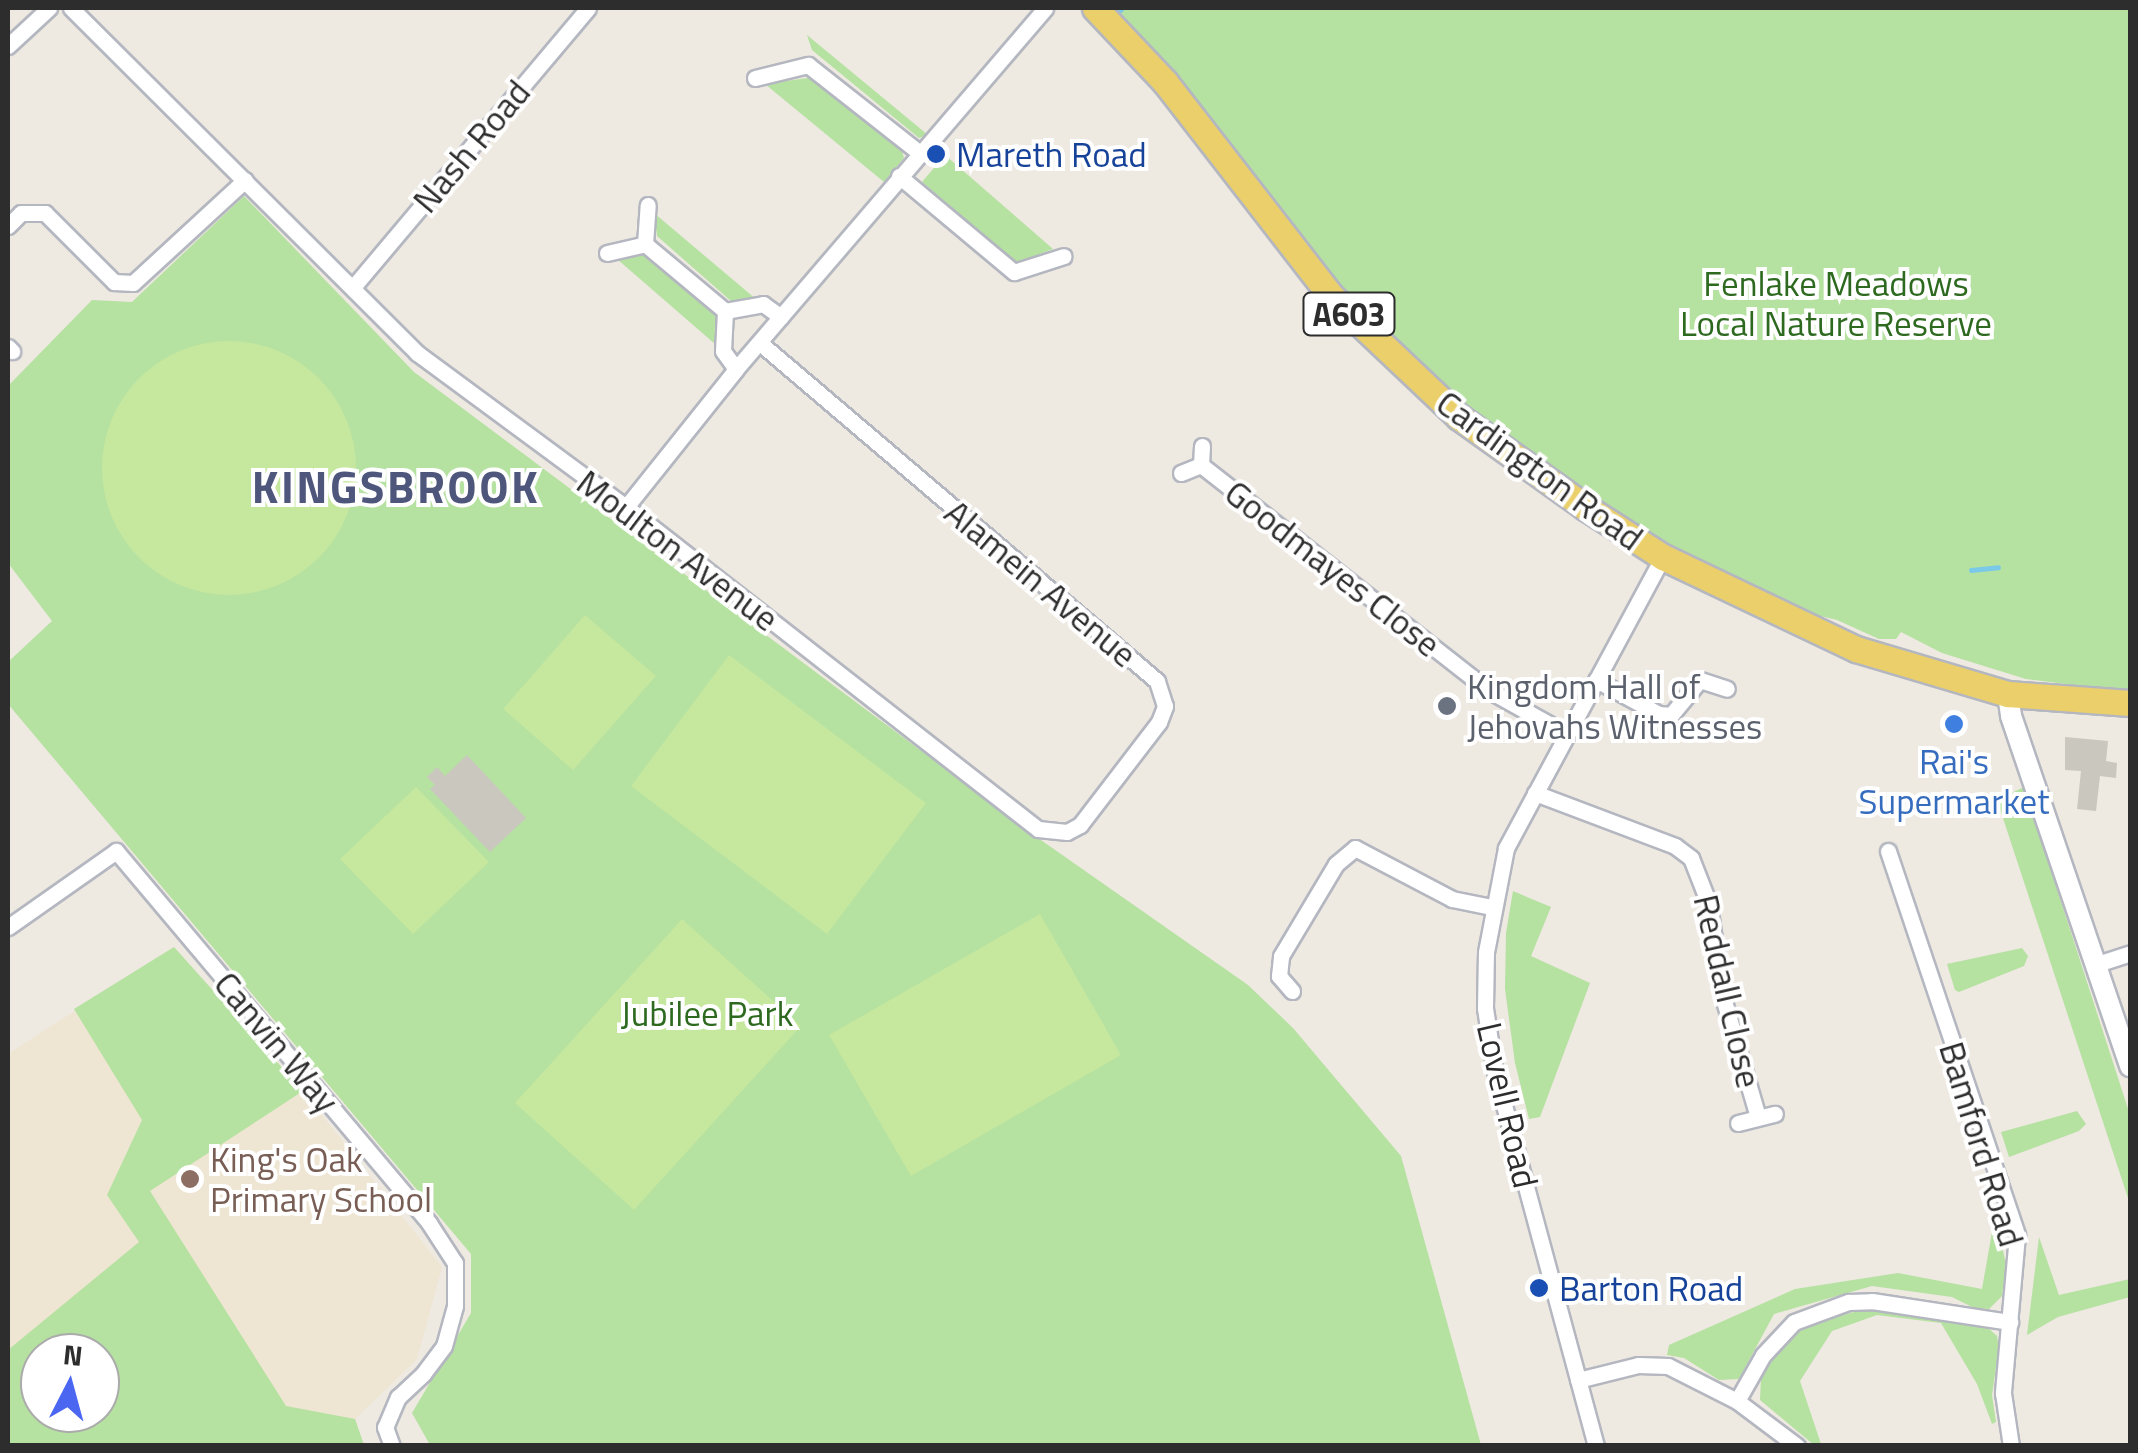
<!DOCTYPE html>
<html>
<head>
<meta charset="utf-8">
<style>
  body { margin:0 }
  #map { position:relative; width:2138px; height:1453px; overflow:hidden; background:#eee9e1; font-family:"Titillium Web",sans-serif }
  div>[style] { position:absolute }
  [style*='--x'] { left:calc(var(--x)*1px); top:calc(var(--y)*1px); width:calc(var(--w)*1px); rotate:calc(var(--a)*1deg) }
  .education>* { inset:0; background:#eee6d2 }
  .green>* { inset:0; background:#b5e1a1 }
  .pitch>* { inset:0; background:#c6e79e }
  .round { border-radius:50% }
  .stream>* { height:5px; margin:-2.5px; padding:0 2.5px; transform-origin:2.5px; border-radius:2.5px; background:#7bc9e9 }
  .building>* { inset:0; background:#cac7bf }
  .roads { filter:drop-shadow(2px 0 #b4b7c0) drop-shadow(-2px 0 #b4b7c0) drop-shadow(0 2px #b4b7c0) drop-shadow(0 -2px #b4b7c0) }
  .minor>* { height:15px; margin:-7.5px; padding:0 7.5px; transform-origin:7.5px; border-radius:7.5px; background:#fff }
  .tertiary>* { height:20px; margin:-10px; padding:0 10px; transform-origin:10px; border-radius:10px; background:#fff }
  .primary>* { height:25px; margin:-12.5px; padding:0 12.5px; transform-origin:12.5px; border-radius:12.5px; background:#eacf6a }
  .dots>* { width:28px; height:28px; translate:-50% -50%; box-sizing:border-box; border:5px solid #fff; border-radius:50% }
  span { translate:-50% -50%; white-space:nowrap; text-align:center; line-height:1.15; -webkit-text-stroke:8px #fff; paint-order:stroke }
  .shield-label span { padding:2px 8px; background:#fff; border:2px solid; border-radius:8px; -webkit-text-stroke-width:0 }
  .shield-label { font-size:32px; color:#2d2d2d; font-weight:700 }
  .street-label { font-size:35px; color:#2d2d2d }
  .transit-label { font-size:35px; color:#164399 }
  .left { translate:0 -50%; text-align:left }
  .park-label { font-size:35px; color:#2d691f }
  .worship-label { font-size:35px; color:#5b616d }
  .shop-label { font-size:35px; color:#366cbe }
  .education-label { font-size:35px; color:#785e54 }
  .district-label { font-size:45px; color:#4f567c; font-weight:700; letter-spacing:2.5px }
  .frame { position:absolute; inset:0; border:10px solid #2d2d2d; pointer-events:none }
  .north { position:absolute; left:20px; top:1333px; width:100px; height:100px; box-sizing:border-box; background:#fff; border:2px solid #ababab; border-radius:50%; rotate:6deg; font-size:28px; font-weight:700; line-height:40px; text-align:center; color:#2d2d2d }
  .north::after { content:''; display:block; margin:auto; width:35px; height:45px; background:#4b66f1; clip-path:polygon(50% 0,100% 100%,50% 72%,0 100%) }
</style>
</head>
<body>
<div id="map">
  <div class="education">
    <div style="clip-path:polygon(evenodd,174px 947px,303px 1091px,442px 1267px,417px 1359px,355px 1419px,364px 1445px,8px 1446px,8px 1054px,174px 947px,40px 1353px,100px 1353px,100px 1413px,40px 1413px,40px 1353px)"></div>
  </div>
  <div class="green">
    <div style="clip-path:polygon(1109px 8px,2130px 8px,2130px 692px,2026px 679px,1942px 653px,1901px 632px,1896px 639px,1879px 639px,1837px 620px,1780px 606px,1657px 541px,1557px 475px,1464px 408px,1387px 334px,1337px 281px,1228px 140px)"></div>
    <div style="clip-path:polygon(807px 35px,928px 135px,919px 138px,812px 50px)"></div>
    <div style="clip-path:polygon(814px 77px,901px 147px,904px 158px,884px 182px,765px 84px)"></div>
    <div style="clip-path:polygon(945px 155px,1053px 249px,1017px 263px,922px 182px)"></div>
    <div style="clip-path:polygon(244px 196px,414px 372px,1038px 838px,1248px 985px,1293px 1028px,1401px 1156px,1481px 1445px,430px 1445px,412px 1413px,471px 1313px,471px 1254px,8px 704px,8px 662px,52px 621px,8px 563px,8px 386px,92px 300px,132px 302px)"></div>
    <div style="clip-path:polygon(654px 213px,757px 300px,731px 301px,657px 236px)"></div>
    <div style="clip-path:polygon(639px 254px,651px 256px,717px 314px,715px 344px,617px 259px)"></div>
    <div style="clip-path:polygon(2024px 787px,2130px 1115px,2130px 1204px,1997px 800px)"></div>
    <div style="clip-path:polygon(1513px 891px,1551px 907px,1531px 956px,1590px 983px,1540px 1117px,1529px 1119px,1515px 1063px,1505px 989px,1506px 933px)"></div>
    <div style="clip-path:polygon(evenodd,174px 947px,303px 1091px,150px 1191px,286px 1406px,355px 1419px,364px 1445px,8px 1445px,8px 1350px,139px 1242px,107px 1195px,142px 1120px,74px 1009px,174px 947px,40px 1353px,100px 1353px,100px 1413px,40px 1413px,40px 1353px)"></div>
    <div style="clip-path:polygon(2022px 948px,2028px 956px,2024px 966px,1959px 992px,1955px 990px,1947px 964px)"></div>
    <div style="clip-path:polygon(2077px 1111px,2086px 1124px,2079px 1131px,2009px 1157px,2001px 1132px)"></div>
    <div style="clip-path:polygon(1995px 1215px,2006px 1264px,2002px 1296px,1989px 1309px,1974px 1308px,1952px 1297px,1872px 1286px,1774px 1314px,1739px 1379px,1719px 1380px,1684px 1358px,1667px 1355px,1669px 1345px,1795px 1289px,1898px 1273px,1982px 1289px)"></div>
    <div style="clip-path:polygon(2039px 1237px,2059px 1295px,2130px 1279px,2130px 1297px,2058px 1317px,2027px 1335px)"></div>
    <div style="clip-path:polygon(1872px 1307px,1988px 1328px,1997px 1336px,1999px 1348px,1992px 1395px,1996px 1422px,1992px 1424px,1977px 1384px,1941px 1323px,1877px 1315px,1832px 1331px,1800px 1381px,1821px 1444px,1814px 1445px,1760px 1400px,1761px 1378px,1782px 1341px,1796px 1328px)"></div>
  </div>
  <div class="pitch">
    <div class="round" style="left:102px;top:341px;width:254px;height:254px"></div>
    <div style="clip-path:polygon(585px 615px,656px 676px,573px 770px,503px 709px)"></div>
    <div style="clip-path:polygon(729px 655px,926px 803px,827px 934px,631px 786px)"></div>
    <div style="clip-path:polygon(416px 787px,489px 862px,413px 934px,340px 859px)"></div>
    <div style="clip-path:polygon(1040px 914px,1121px 1055px,911px 1176px,829px 1035px)"></div>
    <div style="clip-path:polygon(682px 919px,801px 1026px,634px 1210px,515px 1103px)"></div>
  </div>
  <div class="stream">
    <div style="--x:1119;--y:11;--w:4;--a:-45"></div>
    <div style="--x:1971;--y:570;--w:27;--a:-6"></div>
  </div>
  <div class="building">
    <div style="clip-path:polygon(2065px 737px,2108px 741px,2106px 761px,2117px 763px,2116px 778px,2100px 776px,2096px 811px,2077px 809px,2081px 771px,2065px 770px)"></div>
    <div style="clip-path:polygon(467px 755px,526px 818px,490px 852px,430px 789px,435px 785px,427px 777px,437px 767px,445px 776px)"></div>
  </div>
  <div class="roads">
    <div class="minor">
      <div style="--x:71;--y:8;--w:489;--a:44.9"></div>
      <div style="--x:417;--y:353;--w:260;--a:36.4"></div>
      <div style="--x:626;--y:507;--w:523;--a:38.01"></div>
      <div style="--x:1038;--y:829;--w:29;--a:6"></div>
      <div style="--x:1067;--y:832;--w:15;--a:-28"></div>
      <div style="--x:1080;--y:825;--w:130;--a:-52.5"></div>
      <div style="--x:1159;--y:722;--w:17;--a:-69"></div>
      <div style="--x:1165;--y:706;--w:26;--a:-108"></div>
      <div style="--x:1157;--y:681;--w:521;--a:-139.59"></div>
      <div style="--x:8;--y:46;--w:56;--a:-42.8"></div>
      <div style="--x:755;--y:78;--w:55;--a:-13.8"></div>
      <div style="--x:808;--y:65;--w:142;--a:38.2"></div>
      <div style="--x:899;--y:176;--w:150;--a:39.9"></div>
      <div style="--x:1014;--y:272;--w:52;--a:-17.7"></div>
      <div style="--x:8;--y:226;--w:18;--a:-45"></div>
      <div style="--x:21;--y:213;--w:24;--a:0"></div>
      <div style="--x:45;--y:213;--w:98;--a:45"></div>
      <div style="--x:114;--y:282;--w:19;--a:3"></div>
      <div style="--x:133;--y:283;--w:152;--a:-42.6"></div>
      <div style="--x:645;--y:244;--w:39;--a:-86"></div>
      <div style="--x:607;--y:253;--w:39;--a:-13"></div>
      <div style="--x:645;--y:244;--w:104;--a:39.9"></div>
      <div style="--x:354;--y:286;--w:363;--a:-49.9"></div>
      <div style="--x:8;--y:347;--w:6;--a:45"></div>
      <div style="--x:736;--y:369;--w:22;--a:-126"></div>
      <div style="--x:723;--y:351;--w:40;--a:-87.1"></div>
      <div style="--x:725;--y:311;--w:39;--a:-10"></div>
      <div style="--x:763;--y:304;--w:22;--a:36"></div>
      <div style="--x:1202;--y:446;--w:19;--a:93"></div>
      <div style="--x:1201;--y:465;--w:365;--a:38.1"></div>
      <div style="--x:1488;--y:690;--w:90;--a:29.1"></div>
      <div style="--x:1181;--y:473;--w:22;--a:-22"></div>
      <div style="--x:626;--y:507;--w:176;--a:-51.4"></div>
      <div style="--x:736;--y:369;--w:475;--a:-49.4"></div>
      <div style="--x:1596;--y:680;--w:72;--a:28.4"></div>
      <div style="--x:1659;--y:714;--w:12;--a:5"></div>
      <div style="--x:1671;--y:715;--w:45;--a:-50.4"></div>
      <div style="--x:1700;--y:680;--w:28;--a:18"></div>
      <div style="--x:1535;--y:793;--w:150;--a:20.7"></div>
      <div style="--x:1675;--y:846;--w:20;--a:37"></div>
      <div style="--x:1691;--y:858;--w:49;--a:68.6"></div>
      <div style="--x:1709;--y:904;--w:91;--a:81.8"></div>
      <div style="--x:1722;--y:994;--w:128;--a:73.7"></div>
      <div style="--x:1888;--y:851;--w:405;--a:71.4"></div>
      <div style="--x:2017;--y:1235;--w:159;--a:95.1"></div>
      <div style="--x:2003;--y:1393;--w:54;--a:81.4"></div>
      <div style="--x:8;--y:927;--w:132;--a:-35.1"></div>
      <div style="--x:116;--y:851;--w:486;--a:49.9"></div>
      <div style="--x:429;--y:1223;--w:48;--a:57"></div>
      <div style="--x:455;--y:1263;--w:43;--a:90"></div>
      <div style="--x:455;--y:1306;--w:41;--a:105.4"></div>
      <div style="--x:444;--y:1346;--w:35;--a:127"></div>
      <div style="--x:423;--y:1374;--w:34;--a:137"></div>
      <div style="--x:398;--y:1397;--w:33;--a:113"></div>
      <div style="--x:385;--y:1427;--w:20;--a:70"></div>
      <div style="--x:2097;--y:964;--w:35;--a:-18"></div>
      <div style="--x:1292;--y:991;--w:20;--a:-131"></div>
      <div style="--x:1279;--y:976;--w:20;--a:-84"></div>
      <div style="--x:1281;--y:956;--w:107;--a:-59.1"></div>
      <div style="--x:1336;--y:864;--w:25;--a:-40"></div>
      <div style="--x:1355;--y:848;--w:110;--a:27.7"></div>
      <div style="--x:1452;--y:899;--w:41;--a:11.3"></div>
      <div style="--x:1738;--y:1123;--w:38;--a:-14"></div>
      <div style="--x:1578;--y:1380;--w:62;--a:-14"></div>
      <div style="--x:1638;--y:1365;--w:30;--a:2"></div>
      <div style="--x:1668;--y:1366;--w:77;--a:26.9"></div>
      <div style="--x:1737;--y:1401;--w:75;--a:36.9"></div>
      <div style="--x:1737;--y:1401;--w:53;--a:-60.5"></div>
      <div style="--x:1763;--y:1355;--w:45;--a:-46.8"></div>
      <div style="--x:1794;--y:1322;--w:58;--a:-20.3"></div>
      <div style="--x:1848;--y:1302;--w:24;--a:-2"></div>
      <div style="--x:1872;--y:1301;--w:140;--a:8.7"></div>
      <div style="--x:1596;--y:1446;--w:392;--a:-105.1"></div>
      <div style="--x:1494;--y:1067;--w:60;--a:-98.7"></div>
      <div style="--x:1485;--y:1008;--w:56;--a:-89"></div>
      <div style="--x:1486;--y:952;--w:106;--a:-79.1"></div>
      <div style="--x:1506;--y:848;--w:331;--a:-61.7"></div>
    </div>
    <div class="tertiary">
      <div style="--x:2008;--y:694;--w:22;--a:82"></div>
      <div style="--x:2011;--y:716;--w:370;--a:71.2"></div>
    </div>
    <div class="primary">
      <div style="--x:1095;--y:8;--w:102;--a:46.6"></div>
      <div style="--x:1165;--y:82;--w:271;--a:52.2"></div>
      <div style="--x:1331;--y:296;--w:176;--a:43.4"></div>
      <div style="--x:1459;--y:417;--w:155;--a:35.5"></div>
      <div style="--x:1585;--y:507;--w:93;--a:32.7"></div>
      <div style="--x:1663;--y:557;--w:214;--a:25.5"></div>
      <div style="--x:1856;--y:649;--w:159;--a:16.5"></div>
      <div style="--x:2008;--y:694;--w:122;--a:4.2"></div>
    </div>
  </div>
  <div class="dots">
    <div style="left:936px;top:154px;background:#1a4fb4"></div>
    <div style="left:1447px;top:706px;background:#6b7280"></div>
    <div style="left:1954px;top:724px;background:#3f7fe0"></div>
    <div style="left:190px;top:1179px;background:#8d6e63"></div>
    <div style="left:1539px;top:1288px;background:#1a4fb4"></div>
  </div>
  <div class="shield-label">
    <span style="left:1349px;top:314px">A603</span>
  </div>
  <div class="street-label">
    <span style="left:471px;top:146px;rotate:-50deg">Nash Road</span>
    <span style="left:1540px;top:470px;rotate:36deg">Cardington Road</span>
    <span style="left:678px;top:550px;rotate:37deg">Moulton Avenue</span>
    <span style="left:1333px;top:568px;rotate:38deg">Goodmayes Close</span>
    <span style="left:1041px;top:583px;rotate:40deg">Alamein Avenue</span>
    <span style="left:1728px;top:991px;rotate:77deg">Reddall Close</span>
    <span style="left:277px;top:1042px;rotate:50deg">Canvin Way</span>
    <span style="left:1508px;top:1105px;rotate:77deg">Lovell Road</span>
    <span style="left:1982px;top:1144px;rotate:73deg">Bamford Road</span>
  </div>
  <div class="transit-label">
    <span class="left" style="left:956px;top:154px">Mareth Road</span>
    <span class="left" style="left:1559px;top:1288px">Barton Road</span>
  </div>
  <div class="park-label">
    <span style="left:1836px;top:303px">Fenlake Meadows<br>Local Nature Reserve</span>
    <span style="left:707px;top:1013px">Jubilee Park</span>
  </div>
  <div class="worship-label">
    <span class="left" style="left:1467px;top:706px">Kingdom Hall of<br>Jehovahs Witnesses</span>
  </div>
  <div class="shop-label">
    <span style="left:1954px;top:781px">Rai's<br>Supermarket</span>
  </div>
  <div class="education-label">
    <span class="left" style="left:210px;top:1179px">King's Oak<br>Primary School</span>
  </div>
  <div class="district-label">
    <span style="left:396px;top:487px">KINGSBROOK</span>
  </div>
  <div class="frame"></div>
  <div class="north">N</div>
</div>
</body>
</html>
